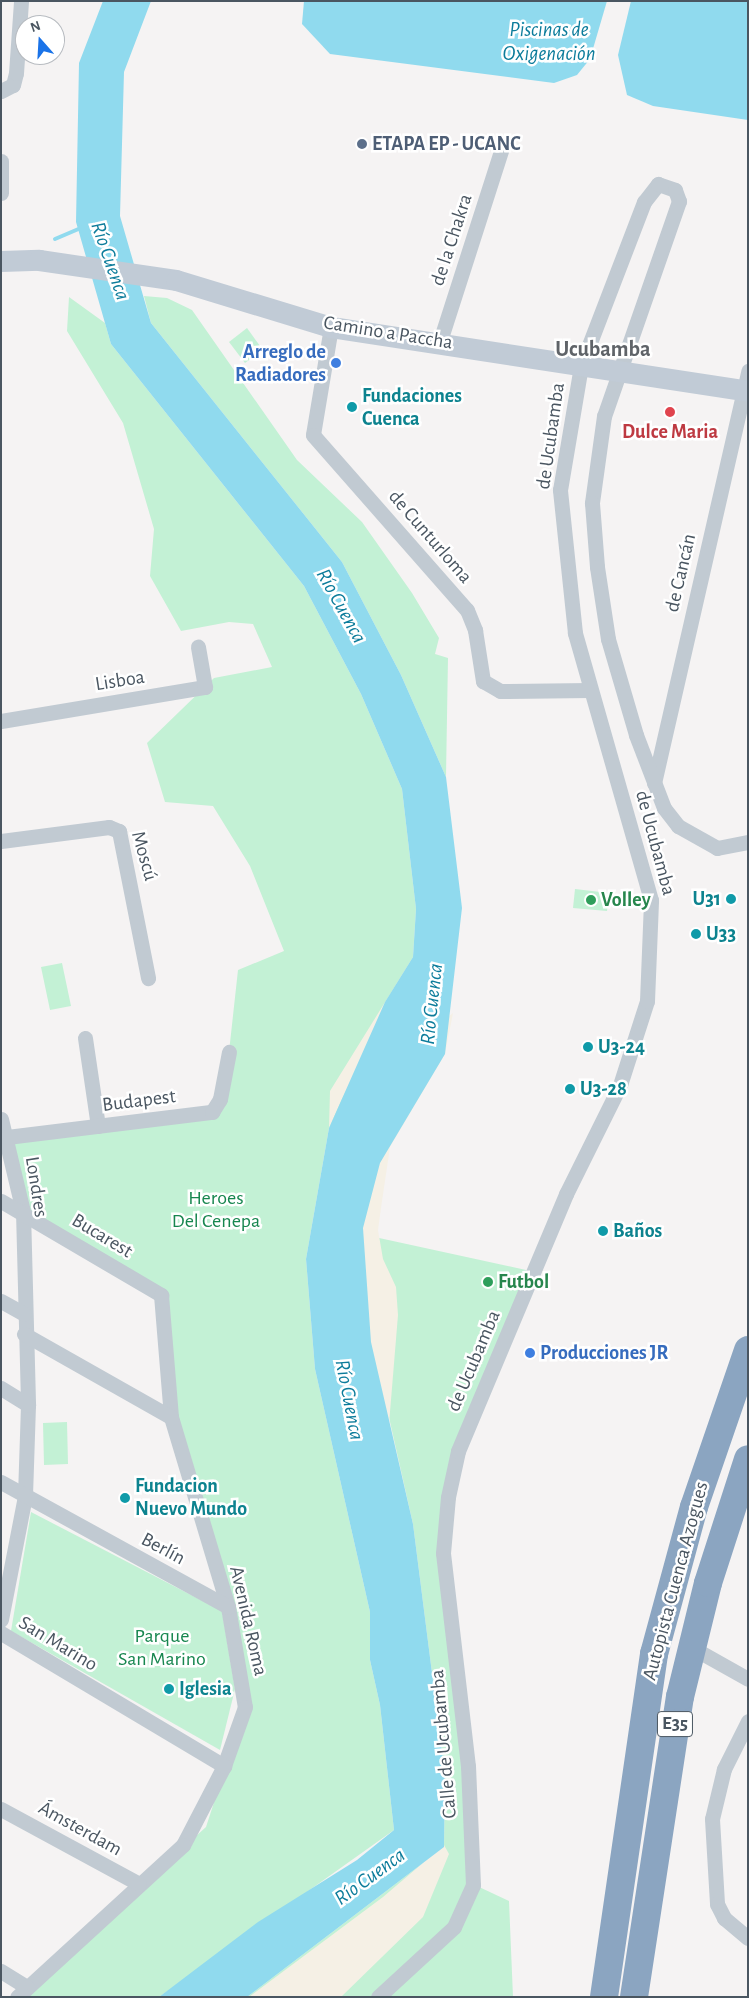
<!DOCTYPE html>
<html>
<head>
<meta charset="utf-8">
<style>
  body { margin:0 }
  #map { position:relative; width:749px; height:1998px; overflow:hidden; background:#f5f3f3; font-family:"Alegreya Sans",sans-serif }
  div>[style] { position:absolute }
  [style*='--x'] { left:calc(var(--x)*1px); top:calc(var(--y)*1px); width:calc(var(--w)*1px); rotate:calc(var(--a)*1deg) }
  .green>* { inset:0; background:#c3f1d5 }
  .sand>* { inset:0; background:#f5f0e5 }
  .water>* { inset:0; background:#90daee }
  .stream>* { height:4px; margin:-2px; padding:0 2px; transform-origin:2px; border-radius:2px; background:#90daee }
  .street>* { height:15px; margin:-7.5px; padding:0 7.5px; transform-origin:7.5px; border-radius:7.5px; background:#c1cad2 }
  .secondary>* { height:21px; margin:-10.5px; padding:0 10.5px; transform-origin:10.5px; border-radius:10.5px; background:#c1cbd6 }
  .highway>* { height:28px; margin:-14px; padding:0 14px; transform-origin:14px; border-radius:14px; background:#8ba5c1 }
  .dots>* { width:14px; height:14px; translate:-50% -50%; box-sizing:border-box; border:2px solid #fff; border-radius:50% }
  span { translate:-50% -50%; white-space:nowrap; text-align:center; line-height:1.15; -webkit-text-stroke:5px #fff; paint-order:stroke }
  .shield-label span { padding:1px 4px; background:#fff; border:1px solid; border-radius:4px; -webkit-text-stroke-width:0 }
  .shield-label { font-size:19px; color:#4a5661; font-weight:700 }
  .service-label { font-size:20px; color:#4e5e75; font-weight:700 }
  .left { translate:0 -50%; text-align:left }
  .street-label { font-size:20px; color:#4a5661 }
  .shop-label { font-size:20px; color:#366cbe; font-weight:700 }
  .right { translate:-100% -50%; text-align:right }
  .culture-label { font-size:20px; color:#0d838f; font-weight:700 }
  .health-label { font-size:20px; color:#be3a42; font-weight:700 }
  .leisure-label { font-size:20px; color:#27864d; font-weight:700 }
  .park-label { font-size:20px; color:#17864f }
  .water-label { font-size:21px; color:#0c7c9b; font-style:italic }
  .quarter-label { font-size:22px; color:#5f6368; font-weight:700 }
  .frame { position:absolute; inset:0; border:2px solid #4a5661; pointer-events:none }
  .north { position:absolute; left:15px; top:15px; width:50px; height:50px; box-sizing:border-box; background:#fff; border:1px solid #b7bbc0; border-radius:50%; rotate:341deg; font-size:14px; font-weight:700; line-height:20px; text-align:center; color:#4a5661 }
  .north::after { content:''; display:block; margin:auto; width:18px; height:22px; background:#1a73e8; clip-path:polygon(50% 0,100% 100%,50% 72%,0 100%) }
</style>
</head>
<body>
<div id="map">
  <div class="green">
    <div style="clip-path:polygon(144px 296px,167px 298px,192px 310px,297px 460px,362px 522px,412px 593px,439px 638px,435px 654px,448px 658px,446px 777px,401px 675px,342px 562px,151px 323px)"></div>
    <div style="clip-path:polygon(69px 297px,105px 323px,111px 344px,304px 586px,361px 694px,402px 789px,416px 909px,413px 957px,329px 1128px,306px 1259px,315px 1369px,370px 1612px,370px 1660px,380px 1705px,394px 1830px,159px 1997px,19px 1997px,206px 1827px,245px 1707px,176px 1416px,167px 1293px,29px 1210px,13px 1139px,212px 1112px,229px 1052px,238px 970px,284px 951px,250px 866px,213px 806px,165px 802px,147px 743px,214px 678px,272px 667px,253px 624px,229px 622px,181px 631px,150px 576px,154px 529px,123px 423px,67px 331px)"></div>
    <div style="clip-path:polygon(247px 328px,263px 350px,245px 363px,229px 342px)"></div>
    <div style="clip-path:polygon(575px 889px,609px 893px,607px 911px,573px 908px)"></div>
    <div style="clip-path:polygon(62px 963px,71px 1006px,50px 1010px,41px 967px)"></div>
    <div style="clip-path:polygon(347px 1231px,526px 1270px,528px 1281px,458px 1451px,443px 1553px,468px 1766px,466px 1906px,378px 1997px,247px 1997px,444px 1847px,445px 1775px,413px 1524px)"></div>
    <div style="clip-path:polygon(67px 1422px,68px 1464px,44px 1465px,43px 1423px)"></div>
    <div style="clip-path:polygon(31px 1512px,222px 1611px,235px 1689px,220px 1750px,11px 1631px)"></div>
    <div style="clip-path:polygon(477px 1886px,509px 1901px,513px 1997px,386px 1997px,459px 1931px)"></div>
  </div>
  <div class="sand">
    <div style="clip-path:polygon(413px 957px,342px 1099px,329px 1128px,330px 1091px)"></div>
    <div style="clip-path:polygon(453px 1013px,445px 1054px,390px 1147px,381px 1208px,378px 1230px,383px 1259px,396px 1287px,398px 1315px,389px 1424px,381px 1412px,345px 1243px,429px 1032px)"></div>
    <div style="clip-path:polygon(444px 1845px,449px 1854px,423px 1917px,341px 1997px,249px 1997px,383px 1897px)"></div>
  </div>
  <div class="water">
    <div style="clip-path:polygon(103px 1px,151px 1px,124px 72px,120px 216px,151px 323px,342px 562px,401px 675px,446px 777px,462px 908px,445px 1054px,380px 1163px,363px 1228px,371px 1342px,413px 1524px,445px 1775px,444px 1847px,247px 1997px,159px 1997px,258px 1922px,357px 1860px,394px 1830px,380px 1705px,370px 1660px,370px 1612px,315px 1369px,306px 1259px,329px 1128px,385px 1002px,413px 957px,416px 909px,402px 789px,361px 694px,304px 586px,111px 344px,76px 222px,79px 63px)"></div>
    <div style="clip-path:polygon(304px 1px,607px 1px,590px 59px,577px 75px,554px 83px,330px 54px,302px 24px)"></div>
    <div style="clip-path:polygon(631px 1px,748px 1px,748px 120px,653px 106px,627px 95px,618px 55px)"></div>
  </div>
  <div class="stream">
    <div style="--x:55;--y:239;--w:30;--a:-23"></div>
  </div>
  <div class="street">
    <div style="--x:1;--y:91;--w:13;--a:-27"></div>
    <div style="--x:13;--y:85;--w:12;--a:-76"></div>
    <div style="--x:16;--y:73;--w:72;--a:-86"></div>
    <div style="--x:1;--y:161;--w:32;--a:90"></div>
    <div style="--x:331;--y:327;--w:109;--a:99.5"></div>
    <div style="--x:313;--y:435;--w:233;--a:48.7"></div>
    <div style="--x:467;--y:610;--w:22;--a:68"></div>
    <div style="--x:475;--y:630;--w:52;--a:81.1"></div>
    <div style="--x:483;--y:681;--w:20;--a:30"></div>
    <div style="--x:500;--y:691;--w:90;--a:-0.6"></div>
    <div style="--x:440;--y:341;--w:200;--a:-72.2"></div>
    <div style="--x:1;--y:721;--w:207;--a:-9.5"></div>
    <div style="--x:205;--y:687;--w:41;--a:-99.9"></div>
    <div style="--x:654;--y:783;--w:423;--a:-77.1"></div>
    <div style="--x:1;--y:841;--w:109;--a:-7.4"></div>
    <div style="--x:109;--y:827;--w:11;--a:22"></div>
    <div style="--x:119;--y:831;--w:150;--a:78.8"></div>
    <div style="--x:85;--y:1038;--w:89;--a:81.6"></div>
    <div style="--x:1;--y:1119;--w:95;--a:76.6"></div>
    <div style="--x:23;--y:1211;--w:194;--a:88.5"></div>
    <div style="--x:28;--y:1405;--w:91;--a:91.9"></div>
    <div style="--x:25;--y:1496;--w:126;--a:101"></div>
    <div style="--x:7;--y:1137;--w:207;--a:-7"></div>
    <div style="--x:212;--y:1112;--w:15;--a:-58"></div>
    <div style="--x:220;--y:1099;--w:48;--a:-79.2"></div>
    <div style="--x:1;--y:1201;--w:186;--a:30.4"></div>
    <div style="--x:161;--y:1295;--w:122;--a:85.3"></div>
    <div style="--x:171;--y:1417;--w:198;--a:73.3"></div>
    <div style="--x:228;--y:1607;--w:101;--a:80.4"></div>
    <div style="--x:245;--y:1707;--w:63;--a:109.6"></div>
    <div style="--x:224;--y:1766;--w:89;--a:117.4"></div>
    <div style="--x:183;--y:1845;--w:225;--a:137.5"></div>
    <div style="--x:1;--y:1301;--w:26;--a:29"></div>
    <div style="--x:24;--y:1334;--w:169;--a:29.5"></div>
    <div style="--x:1;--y:1388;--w:32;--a:32"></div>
    <div style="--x:1;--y:1482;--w:259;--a:28.8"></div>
    <div style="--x:1;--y:1633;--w:260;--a:30.8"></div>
    <div style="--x:691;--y:1647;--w:65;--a:29.3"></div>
    <div style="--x:748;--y:1721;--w:54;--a:116.6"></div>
    <div style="--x:724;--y:1769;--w:51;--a:103.5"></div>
    <div style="--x:712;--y:1819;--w:85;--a:86.6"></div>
    <div style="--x:717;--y:1904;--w:16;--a:63"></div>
    <div style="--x:724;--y:1918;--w:31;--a:40"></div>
    <div style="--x:1;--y:1809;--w:157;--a:28.5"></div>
    <div style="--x:1;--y:1971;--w:31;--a:32"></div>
    <div style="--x:378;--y:1997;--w:103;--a:-42.6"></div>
    <div style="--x:454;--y:1927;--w:46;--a:-65.7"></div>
    <div style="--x:473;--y:1885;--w:119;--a:-92.4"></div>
    <div style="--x:468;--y:1766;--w:214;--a:-96.7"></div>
    <div style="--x:443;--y:1553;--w:56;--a:-84.9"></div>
    <div style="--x:448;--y:1497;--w:47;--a:-77.7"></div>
    <div style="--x:458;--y:1451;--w:279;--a:-67.2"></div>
    <div style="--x:566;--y:1194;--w:122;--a:-63.6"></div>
    <div style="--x:620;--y:1085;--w:88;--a:-72.2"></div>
    <div style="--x:647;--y:1001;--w:101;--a:-87.7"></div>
    <div style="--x:651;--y:900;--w:278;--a:-105.9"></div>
    <div style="--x:575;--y:633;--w:144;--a:-96"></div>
    <div style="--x:560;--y:490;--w:126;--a:-80.4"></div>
    <div style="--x:581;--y:366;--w:176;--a:-69"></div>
    <div style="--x:644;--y:202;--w:23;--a:-52"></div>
    <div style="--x:658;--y:184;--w:18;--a:19"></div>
    <div style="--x:675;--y:190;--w:12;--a:70"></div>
    <div style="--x:679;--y:201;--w:228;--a:109.2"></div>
    <div style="--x:604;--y:416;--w:88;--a:97.9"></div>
    <div style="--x:592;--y:503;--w:64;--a:85.5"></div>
    <div style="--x:597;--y:567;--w:73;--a:81.3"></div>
    <div style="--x:608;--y:639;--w:100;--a:73.7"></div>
    <div style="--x:636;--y:735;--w:78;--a:69"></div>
    <div style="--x:664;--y:808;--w:23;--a:52"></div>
    <div style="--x:678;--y:826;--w:45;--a:29.4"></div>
    <div style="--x:717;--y:848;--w:32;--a:-11"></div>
  </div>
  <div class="secondary">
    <div style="--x:1;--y:261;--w:38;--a:-2"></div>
    <div style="--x:39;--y:260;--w:138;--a:8.3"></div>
    <div style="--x:176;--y:280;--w:162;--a:16.9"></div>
    <div style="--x:331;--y:327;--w:422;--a:8.7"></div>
  </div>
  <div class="highway">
    <div style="--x:604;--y:1997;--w:347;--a:-81.7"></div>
    <div style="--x:654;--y:1654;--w:152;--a:-74.8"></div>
    <div style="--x:694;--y:1507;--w:166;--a:-71"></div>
    <div style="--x:634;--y:1997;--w:304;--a:-81.3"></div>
    <div style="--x:680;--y:1697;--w:117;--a:-76.2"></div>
    <div style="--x:708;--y:1583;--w:130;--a:-72.1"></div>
  </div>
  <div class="dots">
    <div style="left:362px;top:144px;background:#5c6f8a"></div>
    <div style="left:336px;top:363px;background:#3f7fe0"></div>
    <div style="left:352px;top:407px;background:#0f9aa8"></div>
    <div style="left:670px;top:412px;background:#e0444e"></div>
    <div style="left:731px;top:899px;background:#0f9aa8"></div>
    <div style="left:591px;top:900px;background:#2e9e5b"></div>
    <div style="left:696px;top:934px;background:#0f9aa8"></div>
    <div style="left:588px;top:1047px;background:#0f9aa8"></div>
    <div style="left:570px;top:1089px;background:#0f9aa8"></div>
    <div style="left:603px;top:1231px;background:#0f9aa8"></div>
    <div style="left:488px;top:1282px;background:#2e9e5b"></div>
    <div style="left:530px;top:1353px;background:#3f7fe0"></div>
    <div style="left:125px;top:1498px;background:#0f9aa8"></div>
    <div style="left:169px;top:1689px;background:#0f9aa8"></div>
  </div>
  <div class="shield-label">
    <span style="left:675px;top:1724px">E35</span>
  </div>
  <div class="service-label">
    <span class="left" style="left:372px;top:144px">ETAPA EP - UCANC</span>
  </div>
  <div class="street-label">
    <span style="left:452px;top:240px;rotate:-72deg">de la Chakra</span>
    <span style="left:388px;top:333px;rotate:9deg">Camino a Paccha</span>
    <span style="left:551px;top:436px;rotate:-82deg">de Ucubamba</span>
    <span style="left:430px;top:537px;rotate:49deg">de Cunturloma</span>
    <span style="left:681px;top:573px;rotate:-77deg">de Cancán</span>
    <span style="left:120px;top:681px;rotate:-9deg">Lisboa</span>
    <span style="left:655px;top:843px;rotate:75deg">de Ucubamba</span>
    <span style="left:144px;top:856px;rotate:74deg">Moscú</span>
    <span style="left:139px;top:1101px;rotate:-7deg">Budapest</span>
    <span style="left:36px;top:1187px;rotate:81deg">Londres</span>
    <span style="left:102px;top:1236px;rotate:31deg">Bucarest</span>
    <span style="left:474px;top:1361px;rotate:-67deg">de Ucubamba</span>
    <span style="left:163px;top:1549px;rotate:28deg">Berlín</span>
    <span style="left:676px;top:1581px;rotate:-75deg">Autopista Cuenca Azogues</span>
    <span style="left:248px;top:1621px;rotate:77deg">Avenida Roma</span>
    <span style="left:58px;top:1644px;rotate:31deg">San Marino</span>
    <span style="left:444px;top:1744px;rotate:-95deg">Calle de Ucubamba</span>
    <span style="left:80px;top:1829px;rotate:29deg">Ámsterdam</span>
  </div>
  <div class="shop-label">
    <span class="right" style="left:326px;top:364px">Arreglo de<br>Radiadores</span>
    <span class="left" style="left:540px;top:1353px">Producciones JR</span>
  </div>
  <div class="culture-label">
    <span class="left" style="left:362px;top:408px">Fundaciones<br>Cuenca</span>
    <span class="right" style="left:721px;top:899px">U31</span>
    <span class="left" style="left:706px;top:934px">U33</span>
    <span class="left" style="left:598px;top:1047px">U3-24</span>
    <span class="left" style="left:580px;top:1089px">U3-28</span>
    <span class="left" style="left:613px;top:1231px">Baños</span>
    <span class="left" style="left:135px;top:1498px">Fundacion<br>Nuevo Mundo</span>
    <span class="left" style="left:179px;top:1689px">Iglesia</span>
  </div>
  <div class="health-label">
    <span style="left:670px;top:432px">Dulce Maria</span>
  </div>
  <div class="leisure-label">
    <span class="left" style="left:601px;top:900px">Volley</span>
    <span class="left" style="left:498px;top:1282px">Futbol</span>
  </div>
  <div class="park-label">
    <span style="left:216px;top:1210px">Heroes<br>Del Cenepa</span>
    <span style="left:162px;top:1648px">Parque<br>San Marino</span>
  </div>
  <div class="water-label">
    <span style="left:549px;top:42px">Piscinas de<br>Oxigenación</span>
    <span style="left:110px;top:261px;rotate:71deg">Río Cuenca</span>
    <span style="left:341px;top:606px;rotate:61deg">Río Cuenca</span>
    <span style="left:432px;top:1004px;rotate:-84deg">Río Cuenca</span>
    <span style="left:349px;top:1400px;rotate:79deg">Río Cuenca</span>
    <span style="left:370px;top:1877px;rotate:-36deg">Río Cuenca</span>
  </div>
  <div class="quarter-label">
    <span style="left:603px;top:350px">Ucubamba</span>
  </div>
  <div class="frame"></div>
  <div class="north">N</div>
</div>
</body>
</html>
